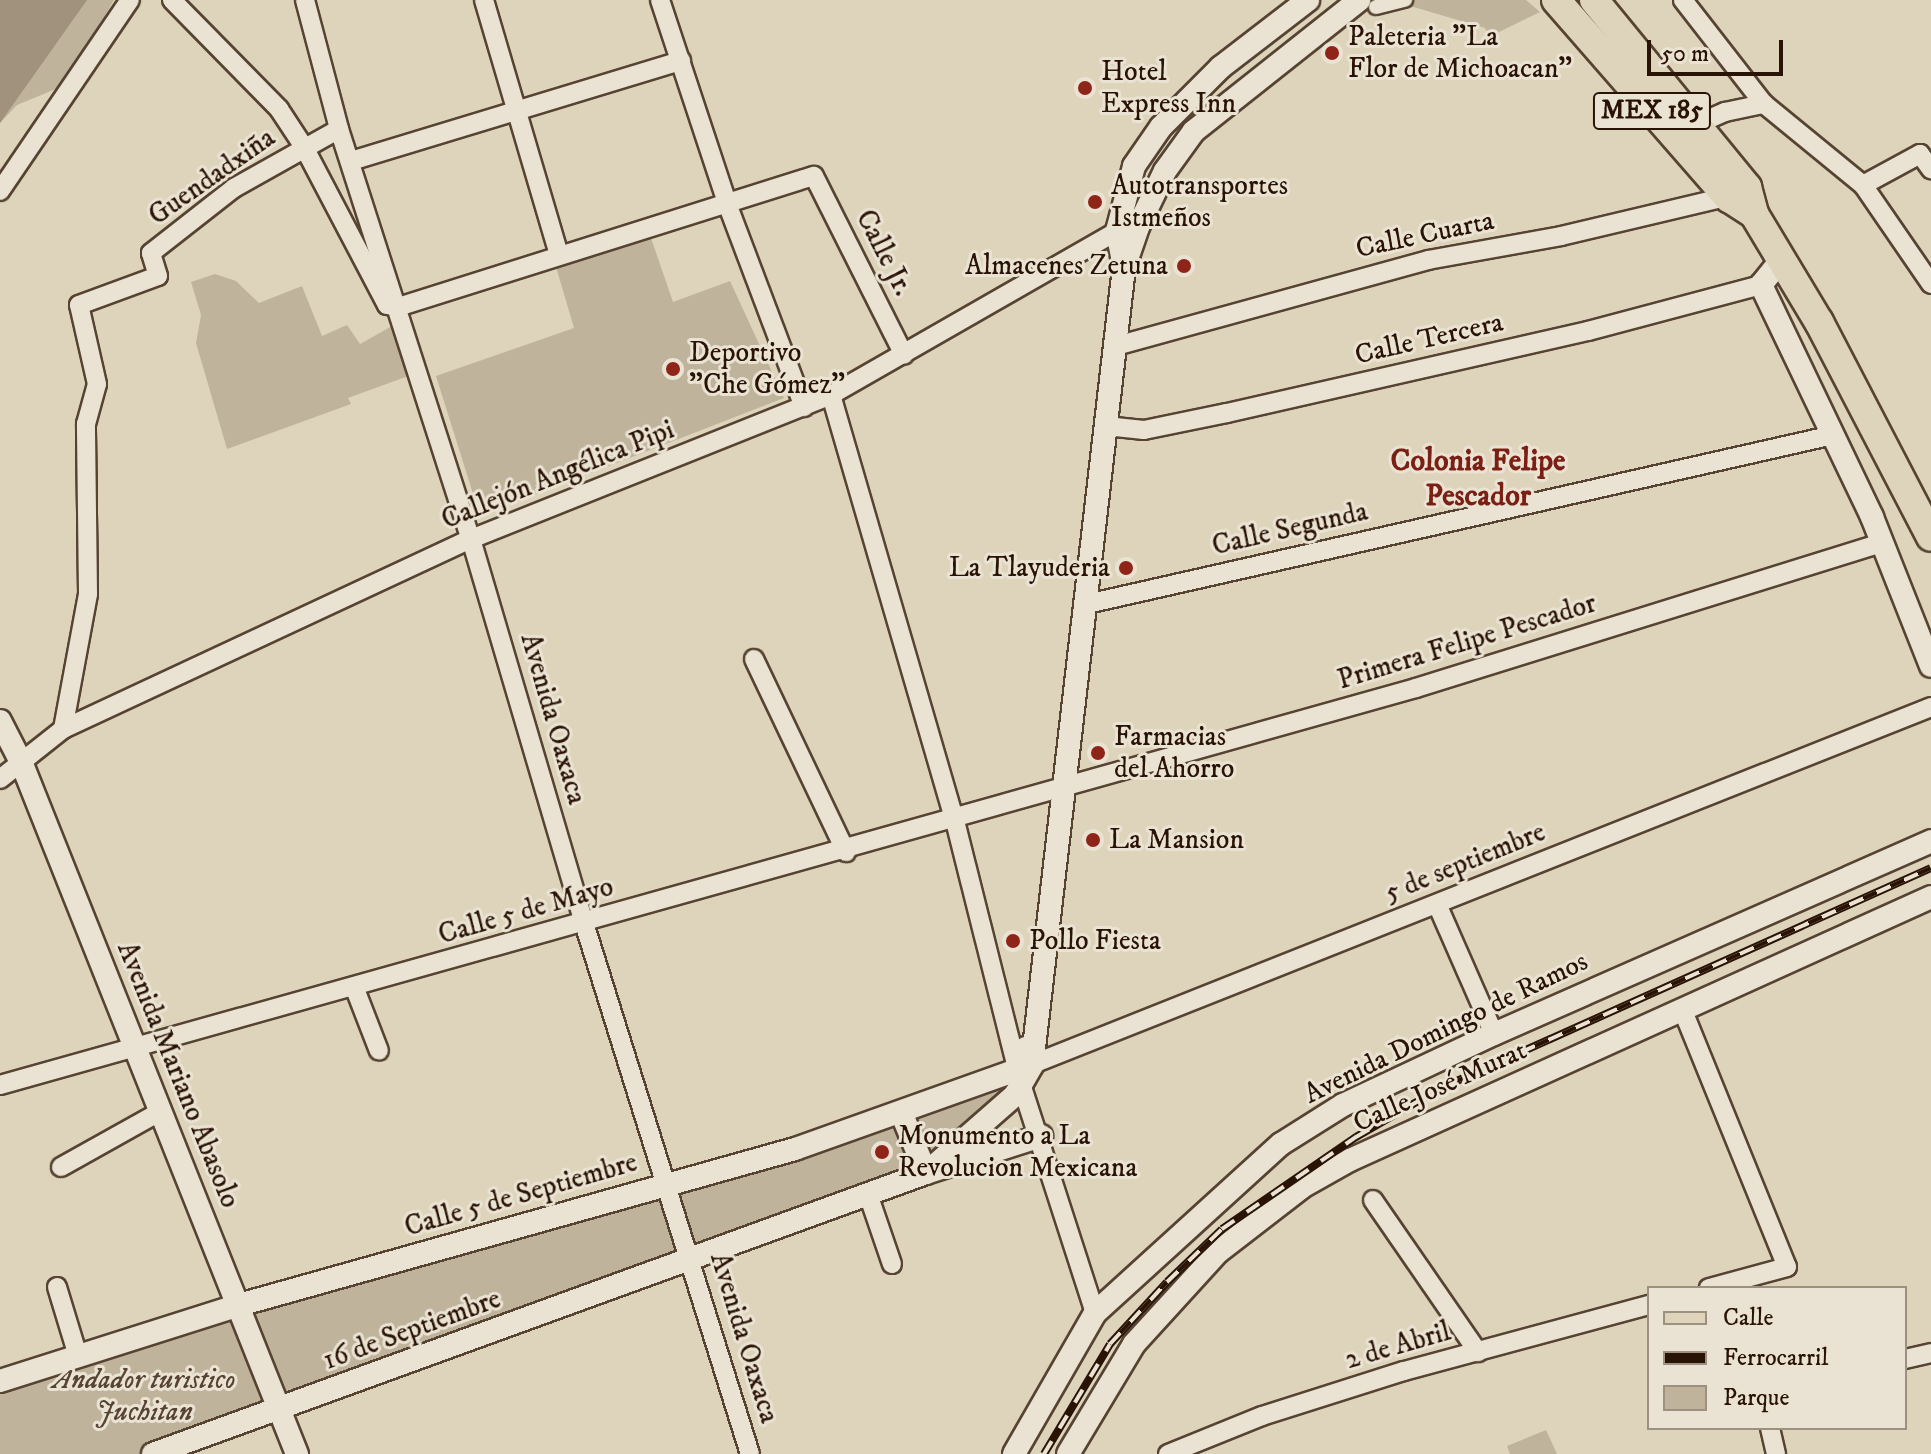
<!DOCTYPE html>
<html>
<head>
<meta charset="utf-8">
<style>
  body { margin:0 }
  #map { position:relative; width:1931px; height:1454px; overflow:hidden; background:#ded4bb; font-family:"IM FELL DW Pica",serif }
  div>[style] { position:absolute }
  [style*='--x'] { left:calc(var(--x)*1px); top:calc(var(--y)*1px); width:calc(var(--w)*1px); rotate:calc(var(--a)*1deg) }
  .green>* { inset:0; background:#bfb39c }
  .water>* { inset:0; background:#a0927d }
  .roads { filter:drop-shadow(2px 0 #564332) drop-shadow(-2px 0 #564332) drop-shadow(0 2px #564332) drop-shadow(0 -2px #564332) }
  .pedestrian>* { height:14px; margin:-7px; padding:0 7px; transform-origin:7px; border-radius:7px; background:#eae3d3 }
  .minor>* { height:18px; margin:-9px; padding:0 9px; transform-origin:9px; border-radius:9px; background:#eae3d3 }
  .tertiary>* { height:22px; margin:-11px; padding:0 11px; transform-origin:11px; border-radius:11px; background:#eae3d3 }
  .primary>* { height:28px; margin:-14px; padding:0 14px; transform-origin:14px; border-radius:14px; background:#ded4bb }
  .rail>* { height:8px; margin-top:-4px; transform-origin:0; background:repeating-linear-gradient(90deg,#eae3d3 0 15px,#291305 0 30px); box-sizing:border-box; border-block:2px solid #291305 }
  .dots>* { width:22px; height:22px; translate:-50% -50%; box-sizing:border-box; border:4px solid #eae3d3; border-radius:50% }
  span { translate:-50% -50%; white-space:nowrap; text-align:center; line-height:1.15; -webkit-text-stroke:6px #eae3d3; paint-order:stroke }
  .shield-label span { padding:2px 6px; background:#eae3d3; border:2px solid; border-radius:6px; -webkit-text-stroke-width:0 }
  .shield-label { font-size:26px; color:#291305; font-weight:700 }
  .poi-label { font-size:28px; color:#291305 }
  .left { translate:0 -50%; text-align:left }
  .right { translate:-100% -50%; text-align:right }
  .street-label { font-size:28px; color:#291305 }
  .park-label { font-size:28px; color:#564332; font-style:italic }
  .neighbourhood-label { font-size:30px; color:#7a1f14; font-weight:700 }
  .legend { position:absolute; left:1647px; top:1286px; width:260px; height:144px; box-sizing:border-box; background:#eae3d3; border:2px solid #9d9081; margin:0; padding:10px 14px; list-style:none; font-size:24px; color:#291305 }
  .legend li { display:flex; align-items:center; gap:16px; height:40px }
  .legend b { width:40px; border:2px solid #9d9081 }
  .scale { position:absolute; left:1647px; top:40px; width:136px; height:36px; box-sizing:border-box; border:4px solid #291305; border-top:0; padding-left:10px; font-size:24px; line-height:28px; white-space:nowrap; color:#291305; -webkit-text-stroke:6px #eae3d3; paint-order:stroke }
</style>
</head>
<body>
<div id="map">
  <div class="green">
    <div style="clip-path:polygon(0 0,114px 0,63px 86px,17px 105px,0 123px)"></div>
    <div style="clip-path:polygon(1412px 0,1526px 0,1540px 12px,1489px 37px,1485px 28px,1400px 3px)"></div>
    <div style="clip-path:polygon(651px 238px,673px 302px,730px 281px,784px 398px,480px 516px,436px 376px,574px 328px,556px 267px)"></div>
    <div style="clip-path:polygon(215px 274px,236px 281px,259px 303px,302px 286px,322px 336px,347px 325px,360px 344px,394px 325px,411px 375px,348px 398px,351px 404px,227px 449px,196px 343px,201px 315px,191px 282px)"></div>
    <div style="clip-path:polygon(1032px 1065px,926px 1173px,153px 1454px,0 1454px,0 1381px,669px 1184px)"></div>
    <div style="clip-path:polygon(1546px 1430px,1557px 1454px,1510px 1454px,1507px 1446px)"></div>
  </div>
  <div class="water">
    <div style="clip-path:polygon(0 0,87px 0,0 123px)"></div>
  </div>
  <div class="roads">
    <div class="pedestrian">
      <div style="--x:1376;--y:7;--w:30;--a:-14"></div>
    </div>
    <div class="minor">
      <div style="--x:172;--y:0;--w:153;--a:45.5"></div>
      <div style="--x:279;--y:109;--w:45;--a:56.7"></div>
      <div style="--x:304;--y:147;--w:178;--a:62.3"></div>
      <div style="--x:387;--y:305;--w:11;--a:10"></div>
      <div style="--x:398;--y:307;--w:436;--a:-17.5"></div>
      <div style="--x:814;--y:176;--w:200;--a:63.3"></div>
      <div style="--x:305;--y:0;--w:133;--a:75.2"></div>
      <div style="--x:339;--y:129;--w:431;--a:72.2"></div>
      <div style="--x:471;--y:539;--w:400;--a:73.6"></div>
      <div style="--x:584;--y:923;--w:556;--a:72.64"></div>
      <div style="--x:484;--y:0;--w:266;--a:73.6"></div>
      <div style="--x:660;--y:0;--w:217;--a:71.7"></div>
      <div style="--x:728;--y:206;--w:215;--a:69.3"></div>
      <div style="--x:1683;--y:0;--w:132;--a:52.1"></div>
      <div style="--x:1686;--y:129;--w:43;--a:-23.6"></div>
      <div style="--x:1725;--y:112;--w:40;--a:-12"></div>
      <div style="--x:1764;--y:104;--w:128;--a:39.3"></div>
      <div style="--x:1863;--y:185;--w:120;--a:55.5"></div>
      <div style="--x:351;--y:161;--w:345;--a:-16.9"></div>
      <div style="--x:1863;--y:185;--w:65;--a:-28.5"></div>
      <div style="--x:1920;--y:154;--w:19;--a:54"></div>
      <div style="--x:0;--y:191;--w:231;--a:-55.8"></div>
      <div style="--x:1116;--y:346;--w:324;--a:-15.4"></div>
      <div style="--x:1428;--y:260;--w:135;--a:-10.2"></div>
      <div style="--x:1561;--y:236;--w:178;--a:-13.3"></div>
      <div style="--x:831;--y:395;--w:444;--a:73.8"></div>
      <div style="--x:955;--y:821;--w:274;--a:75.9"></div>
      <div style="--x:1022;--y:1087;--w:237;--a:72.1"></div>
      <div style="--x:1106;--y:426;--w:38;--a:6"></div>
      <div style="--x:1144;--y:430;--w:85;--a:-11.6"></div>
      <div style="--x:1227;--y:413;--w:370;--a:-12.8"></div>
      <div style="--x:1588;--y:331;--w:179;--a:-14.9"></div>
      <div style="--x:1087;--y:604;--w:765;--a:-12.76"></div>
      <div style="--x:754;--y:659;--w:214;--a:64.5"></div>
      <div style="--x:63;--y:729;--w:137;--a:-79.5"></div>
      <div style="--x:88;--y:594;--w:170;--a:-90.7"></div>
      <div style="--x:86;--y:424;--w:41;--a:-74.6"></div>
      <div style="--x:97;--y:384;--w:81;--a:-102.8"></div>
      <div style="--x:79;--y:305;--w:84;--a:-20.2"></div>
      <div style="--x:158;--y:276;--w:24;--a:-107"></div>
      <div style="--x:151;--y:253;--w:105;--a:-38.1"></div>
      <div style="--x:234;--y:188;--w:120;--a:-29.3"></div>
      <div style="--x:0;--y:779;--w:80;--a:-38.4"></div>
      <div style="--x:63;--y:729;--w:450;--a:-25"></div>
      <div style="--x:471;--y:539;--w:388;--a:-21.8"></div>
      <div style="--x:831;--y:395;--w:330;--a:-29.8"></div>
      <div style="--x:1117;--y:231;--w:13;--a:-9"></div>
      <div style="--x:1437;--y:904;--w:142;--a:66.3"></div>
      <div style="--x:355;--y:989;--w:66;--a:68.8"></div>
      <div style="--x:1683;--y:1011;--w:276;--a:67.9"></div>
      <div style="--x:1787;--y:1267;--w:81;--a:164.9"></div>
      <div style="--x:1023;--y:1068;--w:977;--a:-21.68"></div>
      <div style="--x:0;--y:1085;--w:1471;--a:-15.66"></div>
      <div style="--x:1416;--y:688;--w:488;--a:-17.3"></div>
      <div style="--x:61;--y:1167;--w:115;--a:-29.2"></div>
      <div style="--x:868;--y:1194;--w:74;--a:71.1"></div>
      <div style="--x:1373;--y:1200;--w:185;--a:55.4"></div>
      <div style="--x:57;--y:1287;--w:72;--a:73.1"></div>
      <div style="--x:1905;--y:1359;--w:27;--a:-13"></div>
      <div style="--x:1770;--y:1428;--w:27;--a:77"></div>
      <div style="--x:1168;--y:1454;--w:101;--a:-22"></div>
      <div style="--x:1262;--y:1416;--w:149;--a:-17.6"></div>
      <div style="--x:1404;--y:1371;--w:254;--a:-15.1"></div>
    </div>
    <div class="tertiary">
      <div style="--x:1782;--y:259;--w:33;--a:129"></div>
      <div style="--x:1761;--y:285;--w:257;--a:64.4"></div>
      <div style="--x:1872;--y:517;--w:160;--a:68.4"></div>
      <div style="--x:1124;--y:267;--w:37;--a:-101"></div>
      <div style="--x:1117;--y:231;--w:67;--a:-75.3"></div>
      <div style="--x:1134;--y:166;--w:47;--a:-55.3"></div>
      <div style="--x:1161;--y:127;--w:85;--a:-45"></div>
      <div style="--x:1221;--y:67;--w:110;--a:-37.6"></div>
      <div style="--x:0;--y:721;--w:48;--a:62.9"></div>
      <div style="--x:22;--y:764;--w:743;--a:68.27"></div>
      <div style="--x:901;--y:1112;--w:66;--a:67.7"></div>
      <div style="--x:926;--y:1173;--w:118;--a:-41.2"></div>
      <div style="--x:1015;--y:1095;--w:34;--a:-60"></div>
      <div style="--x:1032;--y:1065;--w:802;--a:-83.42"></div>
      <div style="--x:1124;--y:268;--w:43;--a:-71.1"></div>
      <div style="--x:1138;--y:227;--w:62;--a:-64.3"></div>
      <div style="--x:1165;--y:171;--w:49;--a:-54.1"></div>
      <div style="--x:1194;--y:131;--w:211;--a:-38.4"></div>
      <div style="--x:0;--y:1381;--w:251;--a:-17.6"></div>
      <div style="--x:239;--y:1305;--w:577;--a:-15.67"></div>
      <div style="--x:795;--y:1149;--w:229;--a:-19.6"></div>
      <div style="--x:1011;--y:1072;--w:9;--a:-21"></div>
      <div style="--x:1019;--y:1069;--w:22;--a:-72"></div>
      <div style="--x:153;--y:1454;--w:822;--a:-19.98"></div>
      <div style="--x:926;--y:1173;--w:121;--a:-17.8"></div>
      <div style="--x:1014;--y:1454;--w:163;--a:-60.1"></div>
      <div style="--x:1095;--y:1313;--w:251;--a:-42.3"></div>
      <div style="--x:1281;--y:1144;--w:73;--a:-32.2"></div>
      <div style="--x:1343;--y:1105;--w:167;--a:-25.2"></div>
      <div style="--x:1494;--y:1034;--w:478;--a:-23.8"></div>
      <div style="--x:1068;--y:1454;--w:128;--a:-59"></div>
      <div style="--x:1134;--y:1344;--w:125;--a:-47.6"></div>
      <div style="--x:1218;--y:1252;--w:106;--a:-37.7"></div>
      <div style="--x:1302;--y:1187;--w:55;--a:-29.4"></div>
      <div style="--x:1350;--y:1160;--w:638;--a:-24.35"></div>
    </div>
    <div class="primary">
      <div style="--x:1556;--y:0;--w:263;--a:48.9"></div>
      <div style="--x:1729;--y:198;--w:30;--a:33"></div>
      <div style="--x:1594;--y:0;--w:242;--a:50.7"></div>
      <div style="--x:1747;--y:187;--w:28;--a:75"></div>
      <div style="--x:1754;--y:214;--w:126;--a:59"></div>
      <div style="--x:1819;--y:322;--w:242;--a:62.5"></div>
    </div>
  </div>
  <div class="rail">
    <div style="--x:1044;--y:1454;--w:128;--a:-59"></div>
    <div style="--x:1110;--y:1344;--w:84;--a:-47.4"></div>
    <div style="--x:1167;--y:1282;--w:76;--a:-43.9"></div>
    <div style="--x:1222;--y:1229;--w:163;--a:-34.5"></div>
    <div style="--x:1356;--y:1137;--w:96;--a:-30"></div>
    <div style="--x:1439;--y:1089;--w:539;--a:-24.19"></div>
  </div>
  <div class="dots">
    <div style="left:1332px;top:53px;background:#8f2418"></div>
    <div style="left:1085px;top:88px;background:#8f2418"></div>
    <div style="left:1095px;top:202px;background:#8f2418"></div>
    <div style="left:1184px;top:266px;background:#8f2418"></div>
    <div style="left:673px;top:369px;background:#8f2418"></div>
    <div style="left:1126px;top:568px;background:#8f2418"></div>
    <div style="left:1098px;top:753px;background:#8f2418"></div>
    <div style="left:1093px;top:840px;background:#8f2418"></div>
    <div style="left:1013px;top:941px;background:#8f2418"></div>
    <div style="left:882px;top:1152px;background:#8f2418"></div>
  </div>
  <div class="shield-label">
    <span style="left:1652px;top:111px">MEX 185</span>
  </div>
  <div class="poi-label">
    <span class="left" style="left:1348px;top:53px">Paleteria "La<br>Flor de Michoacan"</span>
    <span class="left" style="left:1101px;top:88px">Hotel<br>Express Inn</span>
    <span class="left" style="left:1111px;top:202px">Autotransportes<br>Istmeños</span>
    <span class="right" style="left:1168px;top:266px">Almacenes Zetuna</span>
    <span class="left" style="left:689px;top:369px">Deportivo<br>"Che Gómez"</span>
    <span class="right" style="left:1110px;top:568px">La Tlayuderia</span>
    <span class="left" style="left:1114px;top:753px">Farmacias<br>del Ahorro</span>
    <span class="left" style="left:1109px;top:840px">La Mansion</span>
    <span class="left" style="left:1029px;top:941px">Pollo Fiesta</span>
    <span class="left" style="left:898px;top:1152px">Monumento a La<br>Revolucion Mexicana</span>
  </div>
  <div class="street-label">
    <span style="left:212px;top:177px;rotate:-35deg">Guendadxiña</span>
    <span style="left:1425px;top:235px;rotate:-12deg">Calle Cuarta</span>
    <span style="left:884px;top:253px;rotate:63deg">Calle Jr.</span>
    <span style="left:1429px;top:339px;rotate:-13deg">Calle Tercera</span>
    <span style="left:558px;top:475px;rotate:-22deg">Callejón Angélica Pipi</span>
    <span style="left:1290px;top:529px;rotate:-13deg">Calle Segunda</span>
    <span style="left:1467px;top:642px;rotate:-17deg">Primera Felipe Pescador</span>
    <span style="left:553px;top:719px;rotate:74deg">Avenida Oaxaca</span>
    <span style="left:1465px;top:863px;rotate:-22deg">5 de septiembre</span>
    <span style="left:526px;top:911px;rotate:-16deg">Calle 5 de Mayo</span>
    <span style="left:1446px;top:1028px;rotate:-26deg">Avenida Domingo de Ramos</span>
    <span style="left:178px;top:1075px;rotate:68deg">Avenida Mariano Abasolo</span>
    <span style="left:1440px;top:1087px;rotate:-24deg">Calle José Murat</span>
    <span style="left:521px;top:1195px;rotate:-16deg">Calle 5 de Septiembre</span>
    <span style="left:412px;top:1330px;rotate:-20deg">16 de Septiembre</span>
    <span style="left:744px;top:1338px;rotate:73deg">Avenida Oaxaca</span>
    <span style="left:1398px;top:1346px;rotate:-16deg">2 de Abril</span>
  </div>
  <div class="park-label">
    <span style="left:144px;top:1396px">Andador turistico<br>Juchitan</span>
  </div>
  <div class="neighbourhood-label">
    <span style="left:1478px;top:479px">Colonia Felipe<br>Pescador</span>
  </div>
  <ul class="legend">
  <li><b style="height:10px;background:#ded4bb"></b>Calle</li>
  <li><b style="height:10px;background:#291305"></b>Ferrocarril</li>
  <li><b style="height:22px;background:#bfb39c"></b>Parque</li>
  </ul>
  <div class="scale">50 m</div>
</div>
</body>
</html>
